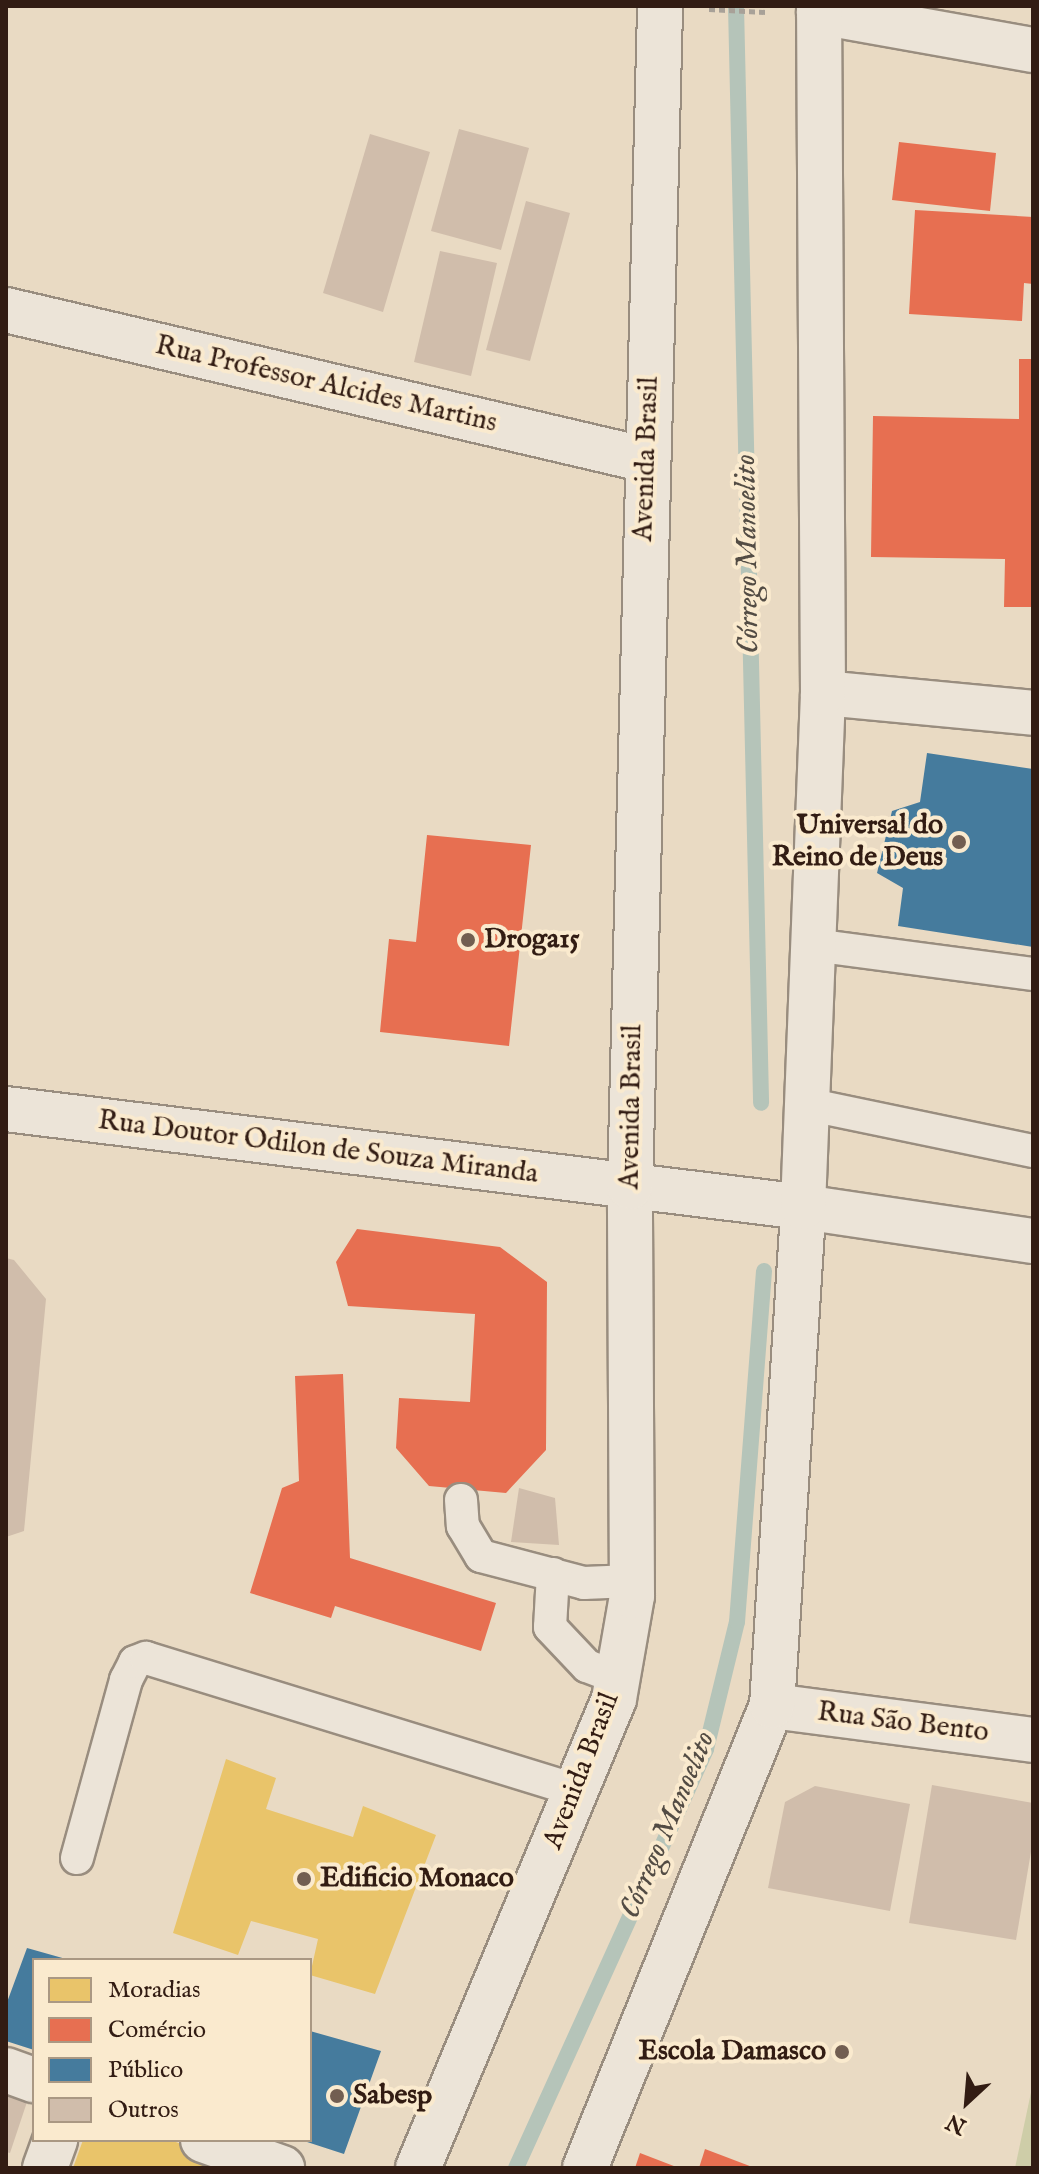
<!DOCTYPE html>
<html>
<head>
<meta charset="utf-8">
<style>
  body { margin:0 }
  #map { position:relative; width:1039px; height:2174px; overflow:hidden; background:#e9dac3; font-family:"IM FELL English",serif }
  div>[style] { position:absolute }
  [style*='--x'] { left:calc(var(--x)*1px); top:calc(var(--y)*1px); width:calc(var(--w)*1px); rotate:calc(var(--a)*1deg) }
  .green>* { inset:0; background:#cecda8 }
  .homes>* { inset:0; background:#e9c46a }
  .shops>* { inset:0; background:#e76f51 }
  .public>* { inset:0; background:#457b9d }
  .stream>* { height:16px; margin:-8px; padding:0 8px; transform-origin:8px; border-radius:8px; background:#b5c4b9 }
  .building>* { inset:0; background:#d0bdab }
  .path>* { height:5px; margin-top:-2.5px; transform-origin:0; background:repeating-linear-gradient(90deg,#a8a198 0 6px,transparent 0 10px) }
  .roads { filter:drop-shadow(2px 0 #998d7f) drop-shadow(-2px 0 #998d7f) drop-shadow(0 2px #998d7f) drop-shadow(0 -2px #998d7f) }
  .lane>* { height:32px; margin:-16px; padding:0 16px; transform-origin:16px; border-radius:16px; background:#ece4d8 }
  .street>* { height:44px; margin:-22px; padding:0 22px; transform-origin:22px; border-radius:22px; background:#ece4d8 }
  .secondary>* { height:44px; margin:-22px; padding:0 22px; transform-origin:22px; border-radius:22px; background:#ece4d8 }
  .dots>* { width:22px; height:22px; translate:-50% -50%; box-sizing:border-box; border:4px solid #faeace; border-radius:50% }
  span { translate:-50% -50%; white-space:nowrap; text-align:center; line-height:1.15; -webkit-text-stroke:8px #faeace; paint-order:stroke }
  .street-label { font-size:28px; color:#321c13 }
  .poi-label { font-size:28px; color:#321c13; font-weight:700 }
  .right { translate:-100% -50%; text-align:right }
  .left { translate:0 -50%; text-align:left }
  .water-label { font-size:30px; color:#534c44; font-style:italic }
  .frame { position:absolute; inset:0; border:8px solid #321c13; pointer-events:none }
  .legend { position:absolute; left:32px; top:1958px; width:280px; height:184px; box-sizing:border-box; background:#faeace; border:2px solid #aa9883; margin:0; padding:10px 14px; list-style:none; font-size:24px; color:#321c13 }
  .legend li { display:flex; align-items:center; gap:16px; height:40px }
  .legend b { width:40px; border:2px solid #aa9883 }
  .north { position:absolute; left:927px; top:2062px; width:80px; height:80px; -webkit-text-stroke:6px #faeace; paint-order:stroke; rotate:206deg; font-size:22px; font-weight:700; line-height:32px; text-align:center; color:#321c13 }
  .north::after { content:''; display:block; margin:auto; width:28px; height:36px; background:#321c13; clip-path:polygon(50% 0,100% 100%,50% 72%,0 100%) }
</style>
</head>
<body>
<div id="map">
  <div class="green">
    <div style="clip-path:polygon(1033px 2083px,1033px 2168px,1015px 2168px)"></div>
  </div>
  <div class="homes">
    <div style="clip-path:polygon(226px 1759px,276px 1778px,266px 1809px,353px 1837px,363px 1806px,436px 1835px,375px 1994px,310px 1975px,318px 1939px,251px 1921px,238px 1955px,173px 1933px)"></div>
    <div style="clip-path:polygon(83px 2140px,170px 2140px,225px 2159px,222px 2168px,73px 2168px)"></div>
  </div>
  <div class="shops">
    <div style="clip-path:polygon(899px 142px,996px 153px,990px 211px,892px 200px)"></div>
    <div style="clip-path:polygon(915px 210px,1033px 217px,1033px 284px,1024px 283px,1022px 321px,909px 314px)"></div>
    <div style="clip-path:polygon(1019px 359px,1033px 359px,1033px 607px,1004px 607px,1005px 559px,871px 557px,873px 416px,1019px 419px)"></div>
    <div style="clip-path:polygon(427px 835px,531px 845px,509px 1046px,380px 1032px,389px 939px,416px 942px)"></div>
    <div style="clip-path:polygon(357px 1229px,500px 1247px,547px 1282px,546px 1450px,506px 1493px,429px 1486px,396px 1448px,399px 1398px,470px 1402px,475px 1314px,348px 1306px,336px 1262px)"></div>
    <div style="clip-path:polygon(343px 1374px,350px 1558px,496px 1603px,481px 1651px,335px 1606px,331px 1618px,250px 1593px,282px 1488px,299px 1481px,295px 1376px)"></div>
    <div style="clip-path:polygon(705px 2149px,755px 2168px,699px 2168px)"></div>
    <div style="clip-path:polygon(640px 2153px,679px 2168px,635px 2168px)"></div>
  </div>
  <div class="public">
    <div style="clip-path:polygon(927px 753px,1033px 769px,1033px 947px,898px 926px,903px 888px,877px 873px,892px 811px,920px 802px)"></div>
    <div style="clip-path:polygon(27px 1948px,66px 1959px,34px 1960px,34px 2050px,6px 2041px,6px 2005px)"></div>
    <div style="clip-path:polygon(310px 2031px,381px 2051px,344px 2154px,304px 2141px,310px 2140px)"></div>
  </div>
  <div class="stream">
    <div style="--x:736;--y:6;--w:1097;--a:88.69"></div>
    <div style="--x:516;--y:2168;--w:460;--a:-65.6"></div>
    <div style="--x:706;--y:1749;--w:131;--a:-76.3"></div>
    <div style="--x:737;--y:1622;--w:352;--a:-85.6"></div>
  </div>
  <div class="building">
    <div style="clip-path:polygon(459px 129px,529px 148px,501px 250px,431px 231px)"></div>
    <div style="clip-path:polygon(370px 134px,430px 152px,383px 312px,323px 293px)"></div>
    <div style="clip-path:polygon(526px 201px,570px 213px,530px 361px,486px 350px)"></div>
    <div style="clip-path:polygon(440px 251px,497px 263px,471px 376px,414px 362px)"></div>
    <div style="clip-path:polygon(6px 1258px,14px 1260px,46px 1299px,24px 1531px,6px 1537px)"></div>
    <div style="clip-path:polygon(519px 1488px,555px 1498px,559px 1545px,511px 1542px)"></div>
    <div style="clip-path:polygon(932px 1785px,1033px 1803px,1033px 1840px,1016px 1940px,909px 1923px)"></div>
    <div style="clip-path:polygon(815px 1786px,910px 1804px,890px 1911px,768px 1888px,785px 1802px)"></div>
    <div style="clip-path:polygon(6px 2089px,29px 2096px,10px 2153px,6px 2152px)"></div>
  </div>
  <div class="path">
    <div style="--x:709;--y:9;--w:58;--a:3"></div>
  </div>
  <div class="roads">
    <div class="lane">
      <div style="--x:813;--y:945;--w:222;--a:7.5"></div>
      <div style="--x:806;--y:1104;--w:232;--a:11.7"></div>
      <div style="--x:461;--y:1500;--w:26;--a:86"></div>
      <div style="--x:463;--y:1526;--w:35;--a:59"></div>
      <div style="--x:481;--y:1556;--w:106;--a:14.7"></div>
      <div style="--x:584;--y:1583;--w:47;--a:-2.4"></div>
      <div style="--x:553;--y:1574;--w:53;--a:93.2"></div>
      <div style="--x:550;--y:1627;--w:54;--a:46.5"></div>
      <div style="--x:587;--y:1666;--w:33;--a:21"></div>
      <div style="--x:77;--y:1858;--w:185;--a:-74.6"></div>
      <div style="--x:126;--y:1680;--w:20;--a:-63"></div>
      <div style="--x:135;--y:1662;--w:12;--a:-20"></div>
      <div style="--x:146;--y:1658;--w:450;--a:17.1"></div>
    </div>
    <div class="street">
      <div style="--x:819;--y:12;--w:217;--a:10.1"></div>
      <div style="--x:6;--y:310;--w:658;--a:13.17"></div>
      <div style="--x:823;--y:693;--w:211;--a:5.4"></div>
      <div style="--x:803;--y:1207;--w:232;--a:8.4"></div>
      <div style="--x:6;--y:2070;--w:30;--a:20"></div>
      <div style="--x:203;--y:2140;--w:84;--a:19.5"></div>
      <div style="--x:45;--y:2168;--w:30;--a:-70"></div>
    </div>
    <div class="secondary">
      <div style="--x:6;--y:1109;--w:803;--a:7.01"></div>
      <div style="--x:772;--y:1706;--w:263;--a:7.4"></div>
      <div style="--x:418;--y:2168;--w:508;--a:-67.32"></div>
      <div style="--x:614;--y:1699;--w:105;--a:-80.1"></div>
      <div style="--x:632;--y:1596;--w:409;--a:-90.3"></div>
      <div style="--x:630;--y:1187;--w:1181;--a:-88.54"></div>
      <div style="--x:585;--y:2168;--w:498;--a:-68"></div>
      <div style="--x:772;--y:1706;--w:500;--a:-86.4"></div>
      <div style="--x:803;--y:1207;--w:514;--a:-87.77"></div>
      <div style="--x:823;--y:693;--w:687;--a:-90.33"></div>
    </div>
  </div>
  <div class="dots">
    <div style="left:959px;top:842px;background:#725e51"></div>
    <div style="left:468px;top:940px;background:#725e51"></div>
    <div style="left:304px;top:1879px;background:#725e51"></div>
    <div style="left:842px;top:2052px;background:#725e51"></div>
    <div style="left:337px;top:2096px;background:#725e51"></div>
  </div>
  <div class="street-label">
    <span style="left:326px;top:385px;rotate:13deg">Rua Professor Alcides Martins</span>
    <span style="left:647px;top:459px;rotate:-88deg">Avenida Brasil</span>
    <span style="left:632px;top:1107px;rotate:-89deg">Avenida Brasil</span>
    <span style="left:318px;top:1148px;rotate:7deg">Rua Doutor Odilon de Souza Miranda</span>
    <span style="left:903px;top:1723px;rotate:7deg">Rua São Bento</span>
    <span style="left:582px;top:1771px;rotate:-69deg">Avenida Brasil</span>
  </div>
  <div class="poi-label">
    <span class="right" style="left:943px;top:842px">Universal do<br>Reino de Deus</span>
    <span class="left" style="left:484px;top:940px">Droga15</span>
    <span class="left" style="left:320px;top:1879px">Edificio Monaco</span>
    <span class="right" style="left:826px;top:2052px">Escola Damasco</span>
    <span class="left" style="left:353px;top:2096px">Sabesp</span>
  </div>
  <div class="water-label">
    <span style="left:748px;top:554px;rotate:-91deg">Córrego Manoelito</span>
    <span style="left:668px;top:1825px;rotate:-67deg">Córrego Manoelito</span>
  </div>
  <div class="frame"></div>
  <ul class="legend">
  <li><b style="height:22px;background:#e9c46a"></b>Moradias</li>
  <li><b style="height:22px;background:#e76f51"></b>Comércio</li>
  <li><b style="height:22px;background:#457b9d"></b>Público</li>
  <li><b style="height:22px;background:#d0bdab"></b>Outros</li>
  </ul>
  <div class="north">N</div>
</div>
</body>
</html>
